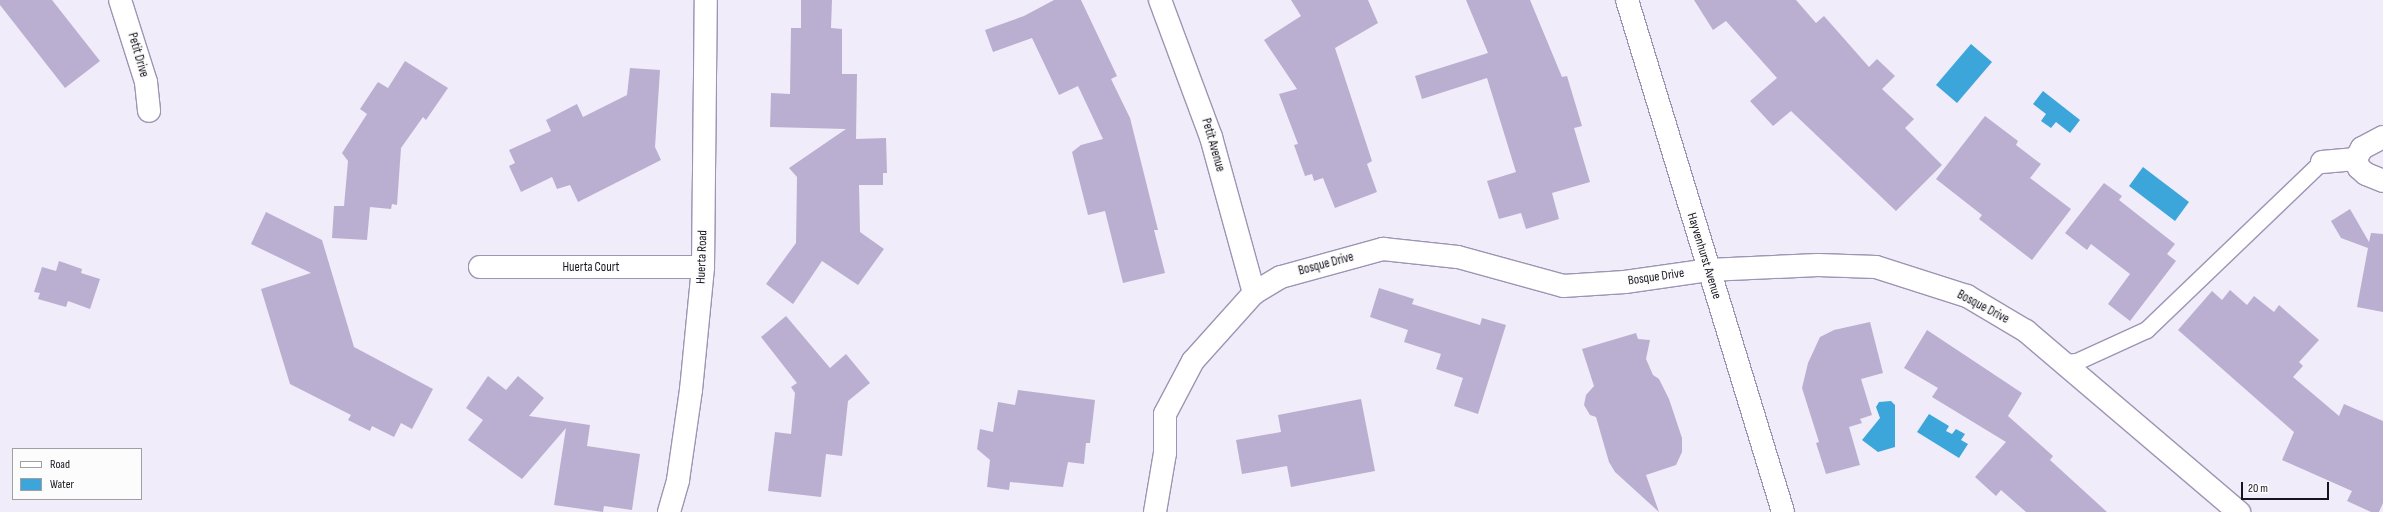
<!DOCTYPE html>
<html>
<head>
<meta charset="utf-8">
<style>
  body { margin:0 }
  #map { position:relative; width:2383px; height:512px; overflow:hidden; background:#f0ecfa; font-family:"Sofia Sans Condensed",sans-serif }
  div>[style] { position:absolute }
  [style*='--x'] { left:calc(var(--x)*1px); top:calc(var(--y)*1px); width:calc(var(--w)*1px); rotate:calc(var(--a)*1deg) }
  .water>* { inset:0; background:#3ca6db }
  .building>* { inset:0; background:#baafd0 }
  .roads { filter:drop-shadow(1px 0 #9e94b3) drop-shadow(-1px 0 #9e94b3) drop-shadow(0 1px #9e94b3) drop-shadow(0 -1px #9e94b3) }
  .lane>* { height:16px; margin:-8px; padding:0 8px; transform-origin:8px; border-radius:8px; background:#fff }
  .street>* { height:22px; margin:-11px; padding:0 11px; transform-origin:11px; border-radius:11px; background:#fff }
  .secondary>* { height:22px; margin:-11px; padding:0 11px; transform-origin:11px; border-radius:11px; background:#fff }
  span { translate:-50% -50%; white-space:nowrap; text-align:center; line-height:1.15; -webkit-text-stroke:3.5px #fcfcfc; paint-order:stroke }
  .street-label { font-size:13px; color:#18141f }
  .legend { position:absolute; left:12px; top:448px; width:130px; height:52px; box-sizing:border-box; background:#fcfcfc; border:1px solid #a19fa4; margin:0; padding:5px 7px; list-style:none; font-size:12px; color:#18141f }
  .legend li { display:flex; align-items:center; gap:8px; height:20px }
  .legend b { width:20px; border:1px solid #a19fa4 }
  .scale { position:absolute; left:2241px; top:482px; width:88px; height:18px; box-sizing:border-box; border:2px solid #18141f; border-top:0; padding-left:5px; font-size:12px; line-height:14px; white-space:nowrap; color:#18141f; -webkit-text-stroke:3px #fcfcfc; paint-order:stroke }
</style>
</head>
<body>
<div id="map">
  <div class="water">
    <div style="clip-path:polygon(1971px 44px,1992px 62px,1957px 103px,1936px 85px)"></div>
    <div style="clip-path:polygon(2043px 91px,2080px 120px,2070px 133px,2056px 122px,2051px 128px,2041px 121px,2046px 114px,2033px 104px)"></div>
    <div style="clip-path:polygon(2143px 167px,2189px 202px,2175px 221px,2129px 186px)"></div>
    <div style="clip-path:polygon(1891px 401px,1895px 405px,1895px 447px,1878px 452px,1862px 440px,1880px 418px,1876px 407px,1879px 402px)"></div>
    <div style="clip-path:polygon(1929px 414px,1949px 426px,1946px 431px,1952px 434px,1956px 429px,1965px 434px,1961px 440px,1968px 444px,1959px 458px,1917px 432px)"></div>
  </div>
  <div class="building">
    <div style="clip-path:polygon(0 0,52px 0,100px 61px,65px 88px,0 5px)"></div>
    <div style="clip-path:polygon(801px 0,832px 0,831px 28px,842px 29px,842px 74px,857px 74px,856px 139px,886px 138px,887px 173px,883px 173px,883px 185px,859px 185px,860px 232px,884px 249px,858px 285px,822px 261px,793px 304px,766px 284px,796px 243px,797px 177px,789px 168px,846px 129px,770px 127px,771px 93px,790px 94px,791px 28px,801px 28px)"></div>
    <div style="clip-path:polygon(1054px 0,1081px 0,1117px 76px,1111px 79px,1130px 118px,1158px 230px,1154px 230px,1165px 273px,1123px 283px,1105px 211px,1088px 215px,1072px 152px,1081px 145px,1103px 139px,1078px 86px,1059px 95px,1032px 38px,993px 52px,985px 30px,1024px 16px)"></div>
    <div style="clip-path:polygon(1291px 0,1368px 0,1378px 23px,1335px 48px,1372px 161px,1367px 164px,1377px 192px,1335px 208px,1323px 178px,1314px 181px,1312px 174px,1305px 176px,1294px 145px,1298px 144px,1279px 94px,1297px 89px,1264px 40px,1301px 16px)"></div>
    <div style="clip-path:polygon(1466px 0,1530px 0,1562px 77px,1567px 76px,1582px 126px,1574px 128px,1590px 182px,1552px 193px,1559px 219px,1526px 229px,1521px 213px,1499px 219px,1487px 181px,1516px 172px,1487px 78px,1422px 99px,1415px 76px,1488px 53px)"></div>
    <div style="clip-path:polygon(1694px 0,1796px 0,1816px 23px,1824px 16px,1869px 67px,1877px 59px,1895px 76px,1882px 89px,1914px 119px,1905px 128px,1942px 165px,1896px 211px,1791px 111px,1773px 126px,1750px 101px,1777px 78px,1726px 21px,1713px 30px)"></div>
    <div style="clip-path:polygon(405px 61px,448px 88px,426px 120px,423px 117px,401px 148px,397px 205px,392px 204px,391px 209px,370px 207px,367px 240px,332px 238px,334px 206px,344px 206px,348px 161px,342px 153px,367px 114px,360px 109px,378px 82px,388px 88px)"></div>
    <div style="clip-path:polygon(630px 68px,660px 70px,655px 147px,661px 160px,578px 202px,570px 185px,557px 189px,552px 177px,521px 192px,509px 166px,515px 163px,509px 150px,551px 131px,546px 120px,577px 104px,583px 117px,627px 95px)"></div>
    <div style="clip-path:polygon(1985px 116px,2018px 141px,2016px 145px,2041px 164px,2030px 178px,2071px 209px,2032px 260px,1979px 219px,1982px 215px,1936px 179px)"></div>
    <div style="clip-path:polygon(2104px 183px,2122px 196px,2119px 200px,2175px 244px,2167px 254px,2176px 261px,2130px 321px,2108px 304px,2130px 274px,2091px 244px,2087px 250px,2065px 233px)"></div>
    <div style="clip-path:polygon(2350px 209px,2369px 242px,2371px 233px,2383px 234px,2383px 312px,2357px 307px,2368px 248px,2341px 238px,2331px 221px)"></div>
    <div style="clip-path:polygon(266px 212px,322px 240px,354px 347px,433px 389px,412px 429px,401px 423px,394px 437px,372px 426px,370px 431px,348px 420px,351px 415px,290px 384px,261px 289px,311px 273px,251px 244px)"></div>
    <div style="clip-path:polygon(59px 261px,82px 269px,81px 273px,100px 279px,90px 309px,68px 301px,66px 307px,38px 299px,40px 293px,34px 292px,42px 267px,56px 271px)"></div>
    <div style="clip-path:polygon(1379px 288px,1414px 299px,1412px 304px,1480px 325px,1482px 318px,1506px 325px,1478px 414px,1454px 406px,1463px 378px,1436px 369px,1441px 354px,1404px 342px,1408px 330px,1370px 317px)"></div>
    <div style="clip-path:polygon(2230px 290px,2247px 305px,2254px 296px,2274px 312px,2279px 305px,2319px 340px,2299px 362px,2303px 366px,2293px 377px,2339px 416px,2344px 404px,2383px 421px,2383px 503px,2379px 512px,2371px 512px,2347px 501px,2352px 491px,2282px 460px,2294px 432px,2178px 330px,2212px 291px,2222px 300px)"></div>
    <div style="clip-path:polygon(786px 316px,830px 368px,846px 354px,870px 383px,848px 401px,842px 456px,826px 454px,821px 497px,768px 491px,775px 432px,791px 434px,795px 393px,791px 387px,797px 383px,761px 337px)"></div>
    <div style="clip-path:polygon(1870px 322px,1883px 373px,1861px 379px,1872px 415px,1860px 419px,1862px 423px,1849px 427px,1860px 465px,1826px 474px,1816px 443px,1819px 442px,1802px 388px,1808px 363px,1820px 337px,1834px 330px)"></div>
    <div style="clip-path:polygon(1927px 330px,2022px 393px,2008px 416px,2053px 456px,2050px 460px,2107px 512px,2026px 512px,2001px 490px,1996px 496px,1975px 477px,2006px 442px,1932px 397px,1938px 388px,1904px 368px)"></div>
    <div style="clip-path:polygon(1636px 333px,1638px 339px,1650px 340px,1646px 359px,1653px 375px,1659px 379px,1669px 399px,1682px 438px,1682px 452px,1676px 465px,1646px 475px,1659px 512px,1615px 472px,1609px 462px,1596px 417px,1590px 415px,1584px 405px,1586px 395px,1594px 386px,1582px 349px)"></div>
    <div style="clip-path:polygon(488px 376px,506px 390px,518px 376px,544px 398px,529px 416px,590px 425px,587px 446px,640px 454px,632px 510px,604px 506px,603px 512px,554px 505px,566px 428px,522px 479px,468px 440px,483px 420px,466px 408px)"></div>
    <div style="clip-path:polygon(1018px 390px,1095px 400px,1090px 443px,1086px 443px,1084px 464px,1068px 462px,1063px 487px,1010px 482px,1009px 490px,987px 487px,990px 460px,977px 449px,980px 429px,993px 432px,998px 402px,1015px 405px)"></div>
    <div style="clip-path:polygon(1361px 399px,1375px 471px,1291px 487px,1287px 466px,1242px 474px,1236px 440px,1281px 432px,1278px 415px)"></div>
  </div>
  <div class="roads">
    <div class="lane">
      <div style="--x:2063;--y:363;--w:14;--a:-4"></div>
      <div style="--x:2077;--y:362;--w:77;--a:-24.6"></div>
      <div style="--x:2147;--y:330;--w:243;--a:-43.8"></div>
    </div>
    <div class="street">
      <div style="--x:120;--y:0;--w:86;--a:72.4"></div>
      <div style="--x:146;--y:82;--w:29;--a:84"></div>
      <div style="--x:1160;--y:0;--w:146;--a:69.6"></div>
      <div style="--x:1211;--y:137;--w:162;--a:74.6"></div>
      <div style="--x:2383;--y:137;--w:24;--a:152"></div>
      <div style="--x:2362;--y:148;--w:13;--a:119"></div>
      <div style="--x:2356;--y:159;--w:9;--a:72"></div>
      <div style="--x:2359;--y:168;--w:9;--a:41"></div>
      <div style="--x:2366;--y:174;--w:18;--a:22"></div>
      <div style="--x:2322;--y:162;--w:34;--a:-5"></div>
      <div style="--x:480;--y:267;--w:223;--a:0"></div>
      <div style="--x:669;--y:512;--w:33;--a:-74"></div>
      <div style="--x:678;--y:480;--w:91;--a:-81.8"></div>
      <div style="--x:691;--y:390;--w:124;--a:-84.4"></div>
      <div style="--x:703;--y:267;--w:267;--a:-89.4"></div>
      <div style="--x:1155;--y:512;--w:60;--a:-80.4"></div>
      <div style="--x:1165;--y:453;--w:39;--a:-90"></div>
      <div style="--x:1165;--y:414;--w:60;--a:-62.2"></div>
      <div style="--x:1193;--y:361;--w:91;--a:-48.1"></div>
      <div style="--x:1254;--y:293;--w:31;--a:-31"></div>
      <div style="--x:1281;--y:277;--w:106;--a:-15.4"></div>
      <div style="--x:1383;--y:249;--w:75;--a:6.1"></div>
      <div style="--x:1458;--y:257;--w:109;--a:15.4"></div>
      <div style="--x:1563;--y:286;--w:62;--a:-3.7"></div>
      <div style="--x:1625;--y:282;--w:84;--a:-8.2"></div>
      <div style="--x:1708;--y:270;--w:110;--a:-2.6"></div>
      <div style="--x:1818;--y:265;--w:58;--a:2"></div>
      <div style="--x:1876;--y:267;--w:96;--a:17.7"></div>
      <div style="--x:1967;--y:296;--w:69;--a:30.7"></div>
      <div style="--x:2026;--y:331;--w:280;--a:40.4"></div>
    </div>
    <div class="secondary">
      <div style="--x:1627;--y:0;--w:535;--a:73.05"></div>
    </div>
  </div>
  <div class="street-label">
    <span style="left:138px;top:55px;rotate:74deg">Petit Drive</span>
    <span style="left:1213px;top:145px;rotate:74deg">Petit Avenue</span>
    <span style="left:1704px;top:256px;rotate:73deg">Hayvenhurst Avenue</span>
    <span style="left:702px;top:257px;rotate:-88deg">Huerta Road</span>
    <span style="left:1326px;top:264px;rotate:-15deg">Bosque Drive</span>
    <span style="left:591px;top:267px">Huerta Court</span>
    <span style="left:1656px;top:277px;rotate:-8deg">Bosque Drive</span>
    <span style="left:1983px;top:307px;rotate:28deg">Bosque Drive</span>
  </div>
  <ul class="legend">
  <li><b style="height:5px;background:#fff"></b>Road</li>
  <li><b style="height:11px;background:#3ca6db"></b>Water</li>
  </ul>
  <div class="scale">20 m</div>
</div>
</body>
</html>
